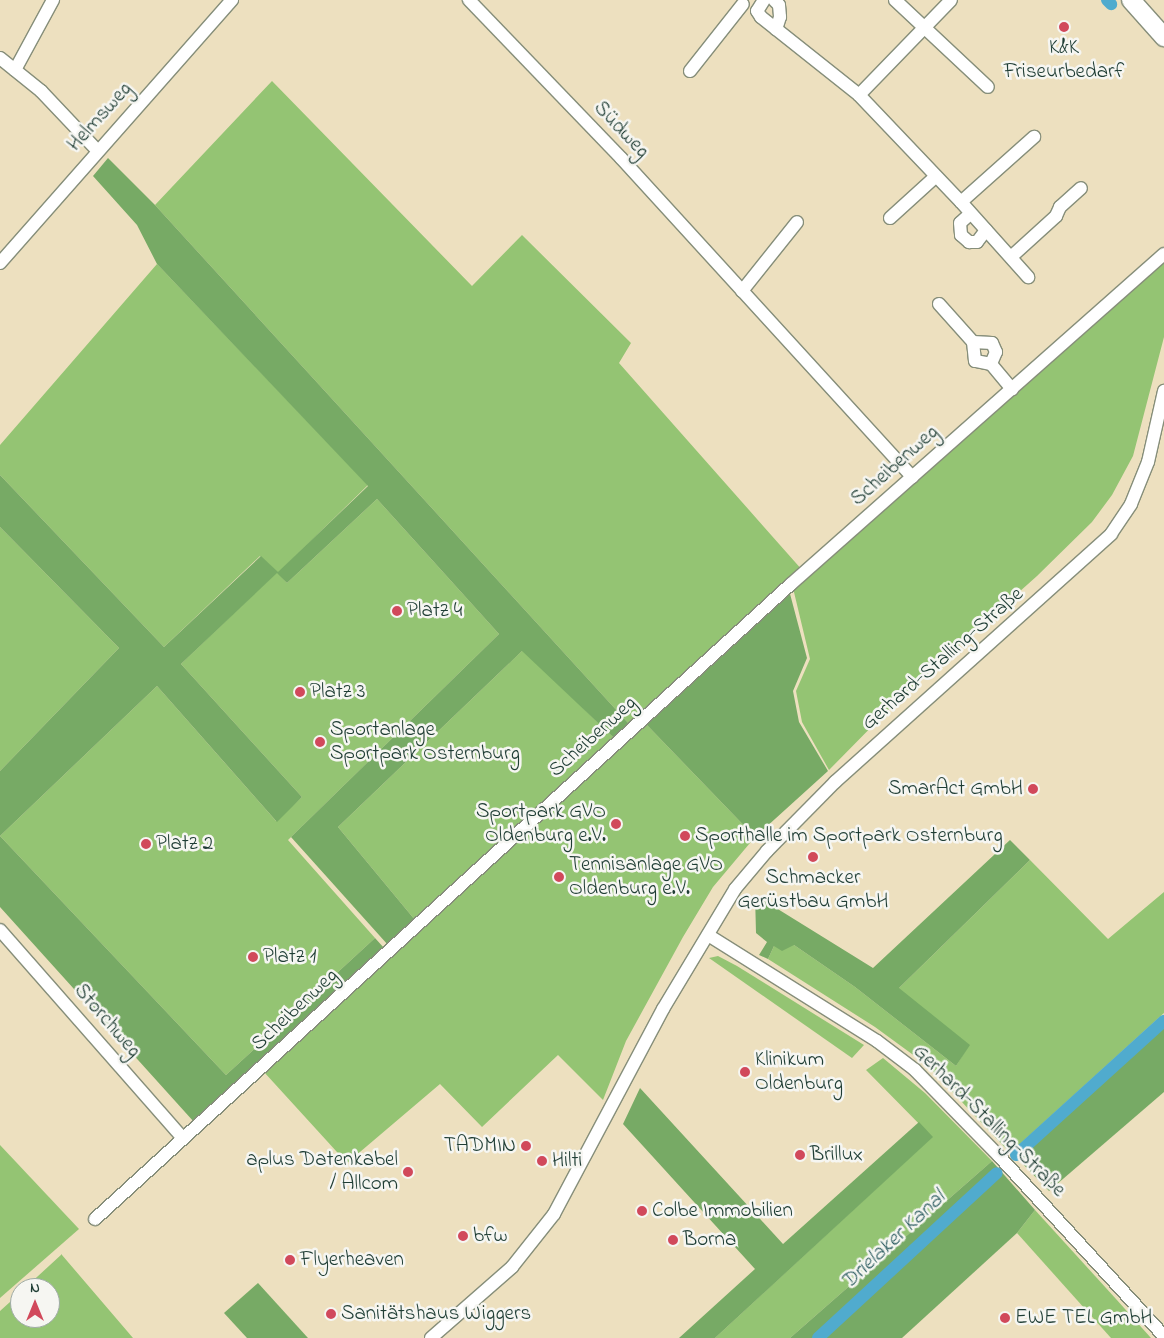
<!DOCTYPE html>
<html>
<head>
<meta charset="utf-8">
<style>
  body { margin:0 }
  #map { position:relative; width:1164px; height:1338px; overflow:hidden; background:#ede0bf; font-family:"Indie Flower",sans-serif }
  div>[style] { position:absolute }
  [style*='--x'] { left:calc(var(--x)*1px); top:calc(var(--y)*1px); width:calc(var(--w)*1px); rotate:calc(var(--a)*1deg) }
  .green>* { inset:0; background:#94c473 }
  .forest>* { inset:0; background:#77aa65 }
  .canal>* { height:12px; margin:-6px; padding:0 6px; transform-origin:6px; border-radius:6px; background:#50abce }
  .roads { filter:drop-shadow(1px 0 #868e7a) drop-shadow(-1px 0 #868e7a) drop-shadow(0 1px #868e7a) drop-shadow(0 -1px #868e7a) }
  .street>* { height:12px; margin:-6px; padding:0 6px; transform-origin:6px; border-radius:6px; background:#fff }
  .secondary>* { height:18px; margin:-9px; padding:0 9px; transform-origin:9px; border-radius:9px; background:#fff }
  .dots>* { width:14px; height:14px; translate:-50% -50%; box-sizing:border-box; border:2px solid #f6f6f2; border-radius:50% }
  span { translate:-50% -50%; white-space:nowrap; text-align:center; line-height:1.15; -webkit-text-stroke:5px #f6f6f2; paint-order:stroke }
  .poi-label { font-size:21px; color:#1f3d34 }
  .left { translate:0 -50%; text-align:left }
  .right { translate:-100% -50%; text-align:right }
  .street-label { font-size:21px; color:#1f3d34 }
  .water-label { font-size:22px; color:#2e5e62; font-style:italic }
  .north { position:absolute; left:10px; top:1278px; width:50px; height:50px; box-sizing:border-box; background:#f6f6f2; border:1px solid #a0aca6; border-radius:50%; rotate:0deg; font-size:14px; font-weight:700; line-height:20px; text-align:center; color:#1f3d34 }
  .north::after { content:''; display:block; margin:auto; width:18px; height:22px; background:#d1495b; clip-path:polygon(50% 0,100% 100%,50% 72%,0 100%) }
</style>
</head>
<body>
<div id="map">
  <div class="green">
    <div style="clip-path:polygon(272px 81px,472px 286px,522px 235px,631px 343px,619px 363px,803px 571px,630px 725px,155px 205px)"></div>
    <div style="clip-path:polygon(1164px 258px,1164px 337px,1133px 456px,1112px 495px,1092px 522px,1037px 576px,893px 705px,829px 770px,802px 722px,796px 691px,810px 659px,793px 588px)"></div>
    <div style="clip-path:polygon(157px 264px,368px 485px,278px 573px,287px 583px,377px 499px,499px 634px,288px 840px,375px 938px,226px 1075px,0 836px,157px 686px,276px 821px,302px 797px,181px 664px,277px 572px,260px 556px,164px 647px,0 475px,0 445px)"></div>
    <div style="clip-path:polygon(0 527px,119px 648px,0 771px)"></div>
    <div style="clip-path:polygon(523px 650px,614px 738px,415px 920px,338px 827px)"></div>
    <div style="clip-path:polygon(645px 723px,755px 837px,713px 887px,683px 937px,626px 1041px,603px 1100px,558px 1055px,482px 1127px,440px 1084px,347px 1163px,264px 1072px)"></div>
    <div style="clip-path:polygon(1030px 860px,1108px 939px,1164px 892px,1164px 1013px,1010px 1153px,927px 1065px,875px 1027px,768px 959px,774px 946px,794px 945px,855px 987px,956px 1066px,969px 1045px,898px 989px)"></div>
    <div style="clip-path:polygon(718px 956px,737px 966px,864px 1045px,852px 1058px,709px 958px)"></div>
    <div style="clip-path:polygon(883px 1058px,925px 1093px,992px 1161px,790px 1338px,715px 1338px,932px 1137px,866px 1070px)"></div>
    <div style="clip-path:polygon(0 1145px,79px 1229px,0 1298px)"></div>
    <div style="clip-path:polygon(1035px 1210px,1116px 1299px,1151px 1338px,1111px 1338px,1017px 1233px)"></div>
    <div style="clip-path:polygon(62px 1254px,62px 1255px,133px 1338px,0 1338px,0 1311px,20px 1293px,20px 1318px,50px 1318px,50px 1288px,25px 1288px)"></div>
  </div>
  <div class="forest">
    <div style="clip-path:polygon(108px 158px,155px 205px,630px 725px,614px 738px,522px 651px,338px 827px,415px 920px,388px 945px,291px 837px,499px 634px,377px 499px,287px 583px,277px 573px,181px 664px,302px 797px,277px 822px,157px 686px,0 836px,0 771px,119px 648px,0 527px,0 475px,164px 647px,261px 556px,278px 572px,368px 486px,157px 264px,137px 225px,93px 176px)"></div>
    <div style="clip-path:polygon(789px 590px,807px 658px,793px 691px,799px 722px,828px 771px,755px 837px,645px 723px)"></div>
    <div style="clip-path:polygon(0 836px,226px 1075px,375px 938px,384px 948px,194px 1122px,0 907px)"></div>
    <div style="clip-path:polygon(1010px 840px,1030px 860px,899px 988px,970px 1045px,956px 1066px,855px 987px,794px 945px,782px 951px,774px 946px,768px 959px,759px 955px,767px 942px,756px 933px,755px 895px,873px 968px)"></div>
    <div style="clip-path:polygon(1164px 1026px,1164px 1092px,1049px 1191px,1018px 1159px)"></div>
    <div style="clip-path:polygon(640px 1088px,783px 1244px,919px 1122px,933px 1137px,715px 1338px,679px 1338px,755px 1269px,623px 1124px)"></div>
    <div style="clip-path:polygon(992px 1161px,1035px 1210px,1017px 1233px,902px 1338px,790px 1338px)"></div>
    <div style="clip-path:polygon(258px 1283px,308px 1338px,247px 1338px,224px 1313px)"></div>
  </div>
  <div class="canal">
    <div style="--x:1107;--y:0;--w:6;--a:45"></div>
    <div style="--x:1016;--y:1155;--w:200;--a:-42.2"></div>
    <div style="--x:818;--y:1338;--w:243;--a:-42.7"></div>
  </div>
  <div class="roads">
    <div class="street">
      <div style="--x:469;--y:0;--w:219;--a:46.1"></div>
      <div style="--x:621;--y:158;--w:432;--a:47.6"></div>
      <div style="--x:764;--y:0;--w:13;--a:122"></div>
      <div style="--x:757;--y:11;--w:7;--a:56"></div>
      <div style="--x:761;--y:17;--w:125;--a:38.5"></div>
      <div style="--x:859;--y:95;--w:148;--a:46.4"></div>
      <div style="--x:961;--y:202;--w:101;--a:48.2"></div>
      <div style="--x:774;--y:0;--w:7;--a:45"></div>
      <div style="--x:779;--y:5;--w:12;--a:85"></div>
      <div style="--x:780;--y:17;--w:13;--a:108"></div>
      <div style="--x:895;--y:0;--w:127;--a:43.1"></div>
      <div style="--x:0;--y:58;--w:53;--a:38.8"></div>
      <div style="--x:41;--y:91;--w:81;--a:46.5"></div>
      <div style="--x:15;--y:70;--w:80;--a:-61.5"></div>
      <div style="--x:690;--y:71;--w:85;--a:-51.7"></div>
      <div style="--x:859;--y:95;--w:132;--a:-45.9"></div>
      <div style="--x:961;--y:202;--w:98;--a:-41.7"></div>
      <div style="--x:970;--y:214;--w:13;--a:138"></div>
      <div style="--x:960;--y:223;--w:12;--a:85"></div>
      <div style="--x:961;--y:235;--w:11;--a:41"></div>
      <div style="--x:969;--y:242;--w:8;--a:0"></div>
      <div style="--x:977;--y:242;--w:15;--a:-53"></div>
      <div style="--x:890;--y:218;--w:61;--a:-42.3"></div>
      <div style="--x:1011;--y:257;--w:61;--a:-42.3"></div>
      <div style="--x:1056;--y:216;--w:10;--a:-66"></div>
      <div style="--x:1060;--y:207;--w:28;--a:-42"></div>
      <div style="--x:0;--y:263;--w:351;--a:-48.6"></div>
      <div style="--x:742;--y:291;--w:88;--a:-51.4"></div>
      <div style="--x:939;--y:304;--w:51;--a:48.2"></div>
      <div style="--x:991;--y:364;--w:16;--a:-169"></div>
      <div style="--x:975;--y:361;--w:19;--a:-96"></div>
      <div style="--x:973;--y:342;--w:19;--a:3"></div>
      <div style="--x:992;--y:343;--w:10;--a:66"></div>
      <div style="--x:996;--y:352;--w:13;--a:113"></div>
      <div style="--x:991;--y:364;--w:33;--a:50"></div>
      <div style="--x:0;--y:930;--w:277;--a:48.7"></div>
      <div style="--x:708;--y:935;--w:199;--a:32.1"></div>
      <div style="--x:877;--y:1041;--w:48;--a:37.3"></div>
      <div style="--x:915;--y:1070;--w:120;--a:45.7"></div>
      <div style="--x:999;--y:1156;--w:244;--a:47.5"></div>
      <div style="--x:95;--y:1219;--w:942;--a:-42.38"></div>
      <div style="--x:791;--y:584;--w:498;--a:-41.5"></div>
      <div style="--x:431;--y:1338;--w:108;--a:-41.2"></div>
      <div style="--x:512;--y:1267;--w:68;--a:-51.6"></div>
      <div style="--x:554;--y:1214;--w:232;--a:-62"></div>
      <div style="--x:663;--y:1009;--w:140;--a:-59"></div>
      <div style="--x:735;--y:889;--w:50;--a:-49.9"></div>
      <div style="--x:767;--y:851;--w:97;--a:-45.4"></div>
      <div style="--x:835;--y:782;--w:371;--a:-41.9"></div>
      <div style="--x:1111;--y:534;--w:36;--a:-56"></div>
      <div style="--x:1131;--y:504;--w:45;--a:-68"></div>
      <div style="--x:1148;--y:462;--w:73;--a:-77.3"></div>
    </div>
    <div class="secondary">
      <div style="--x:1131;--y:0;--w:50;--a:48.3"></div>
    </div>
  </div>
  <div class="dots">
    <div style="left:1064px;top:27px;background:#d1495b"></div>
    <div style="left:397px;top:611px;background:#d1495b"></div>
    <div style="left:300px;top:692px;background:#d1495b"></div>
    <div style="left:320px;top:742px;background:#d1495b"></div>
    <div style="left:1033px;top:789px;background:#d1495b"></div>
    <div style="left:616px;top:824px;background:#d1495b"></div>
    <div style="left:685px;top:836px;background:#d1495b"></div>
    <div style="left:146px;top:844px;background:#d1495b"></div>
    <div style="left:813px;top:857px;background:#d1495b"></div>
    <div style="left:559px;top:877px;background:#d1495b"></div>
    <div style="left:253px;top:957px;background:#d1495b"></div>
    <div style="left:745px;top:1072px;background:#d1495b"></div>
    <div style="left:526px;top:1146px;background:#d1495b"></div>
    <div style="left:800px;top:1155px;background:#d1495b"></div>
    <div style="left:542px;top:1161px;background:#d1495b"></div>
    <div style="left:408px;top:1172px;background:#d1495b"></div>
    <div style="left:642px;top:1211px;background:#d1495b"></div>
    <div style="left:463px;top:1236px;background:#d1495b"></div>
    <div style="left:673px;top:1240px;background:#d1495b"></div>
    <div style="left:290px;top:1260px;background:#d1495b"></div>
    <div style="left:331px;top:1314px;background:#d1495b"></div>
    <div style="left:1005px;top:1318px;background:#d1495b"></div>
  </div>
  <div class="poi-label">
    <span style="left:1064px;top:60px">K&amp;K<br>Friseurbedarf</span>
    <span class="left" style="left:407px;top:611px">Platz 4</span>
    <span class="left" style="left:310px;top:692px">Platz 3</span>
    <span class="left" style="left:330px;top:742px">Sportanlage<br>Sportpark Osternburg</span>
    <span class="right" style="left:1023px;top:789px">SmarAct GmbH</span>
    <span class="right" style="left:606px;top:824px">Sportpark GVO<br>Oldenburg e.V.</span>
    <span class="left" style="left:695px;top:836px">Sporthalle im Sportpark Osternburg</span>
    <span class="left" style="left:156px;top:844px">Platz 2</span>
    <span class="left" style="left:569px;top:877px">Tennisanlage GVO<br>Oldenburg e.V.</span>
    <span style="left:813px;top:890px">Schmacker<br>Gerüstbau GmbH</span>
    <span class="left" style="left:263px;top:957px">Platz 1</span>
    <span class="left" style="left:755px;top:1072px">Klinikum<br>Oldenburg</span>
    <span class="right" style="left:516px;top:1146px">TADMIN</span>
    <span class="left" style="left:810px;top:1155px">Brillux</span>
    <span class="right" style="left:398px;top:1172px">aplus Datenkabel<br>/ Allcom</span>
    <span class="left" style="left:552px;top:1161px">Hilti</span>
    <span class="left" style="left:652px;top:1211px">Colbe Immobilien</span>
    <span class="left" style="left:473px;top:1236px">bfw</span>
    <span class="left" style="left:683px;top:1240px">Borna</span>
    <span class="left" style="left:300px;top:1260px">Flyerheaven</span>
    <span class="left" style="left:341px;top:1314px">Sanitätshaus Wiggers</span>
    <span class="left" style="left:1015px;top:1318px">EWE TEL GmbH</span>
  </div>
  <div class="street-label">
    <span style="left:100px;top:117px;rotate:-48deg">Helmsweg</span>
    <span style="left:621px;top:130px;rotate:46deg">Südweg</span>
    <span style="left:895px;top:466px;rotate:-42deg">Scheibenweg</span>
    <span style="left:943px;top:659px;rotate:-41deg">Gerhard-Stalling-Straße</span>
    <span style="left:593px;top:737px;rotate:-42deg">Scheibenweg</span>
    <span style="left:295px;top:1010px;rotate:-43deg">Scheibenweg</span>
    <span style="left:107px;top:1021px;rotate:49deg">Storchweg</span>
    <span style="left:989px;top:1121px;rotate:45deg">Gerhard-Stalling-Straße</span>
  </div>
  <div class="water-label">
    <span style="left:894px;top:1241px;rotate:-43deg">Drielaker Kanal</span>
  </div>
  <div class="north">N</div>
</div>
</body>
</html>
